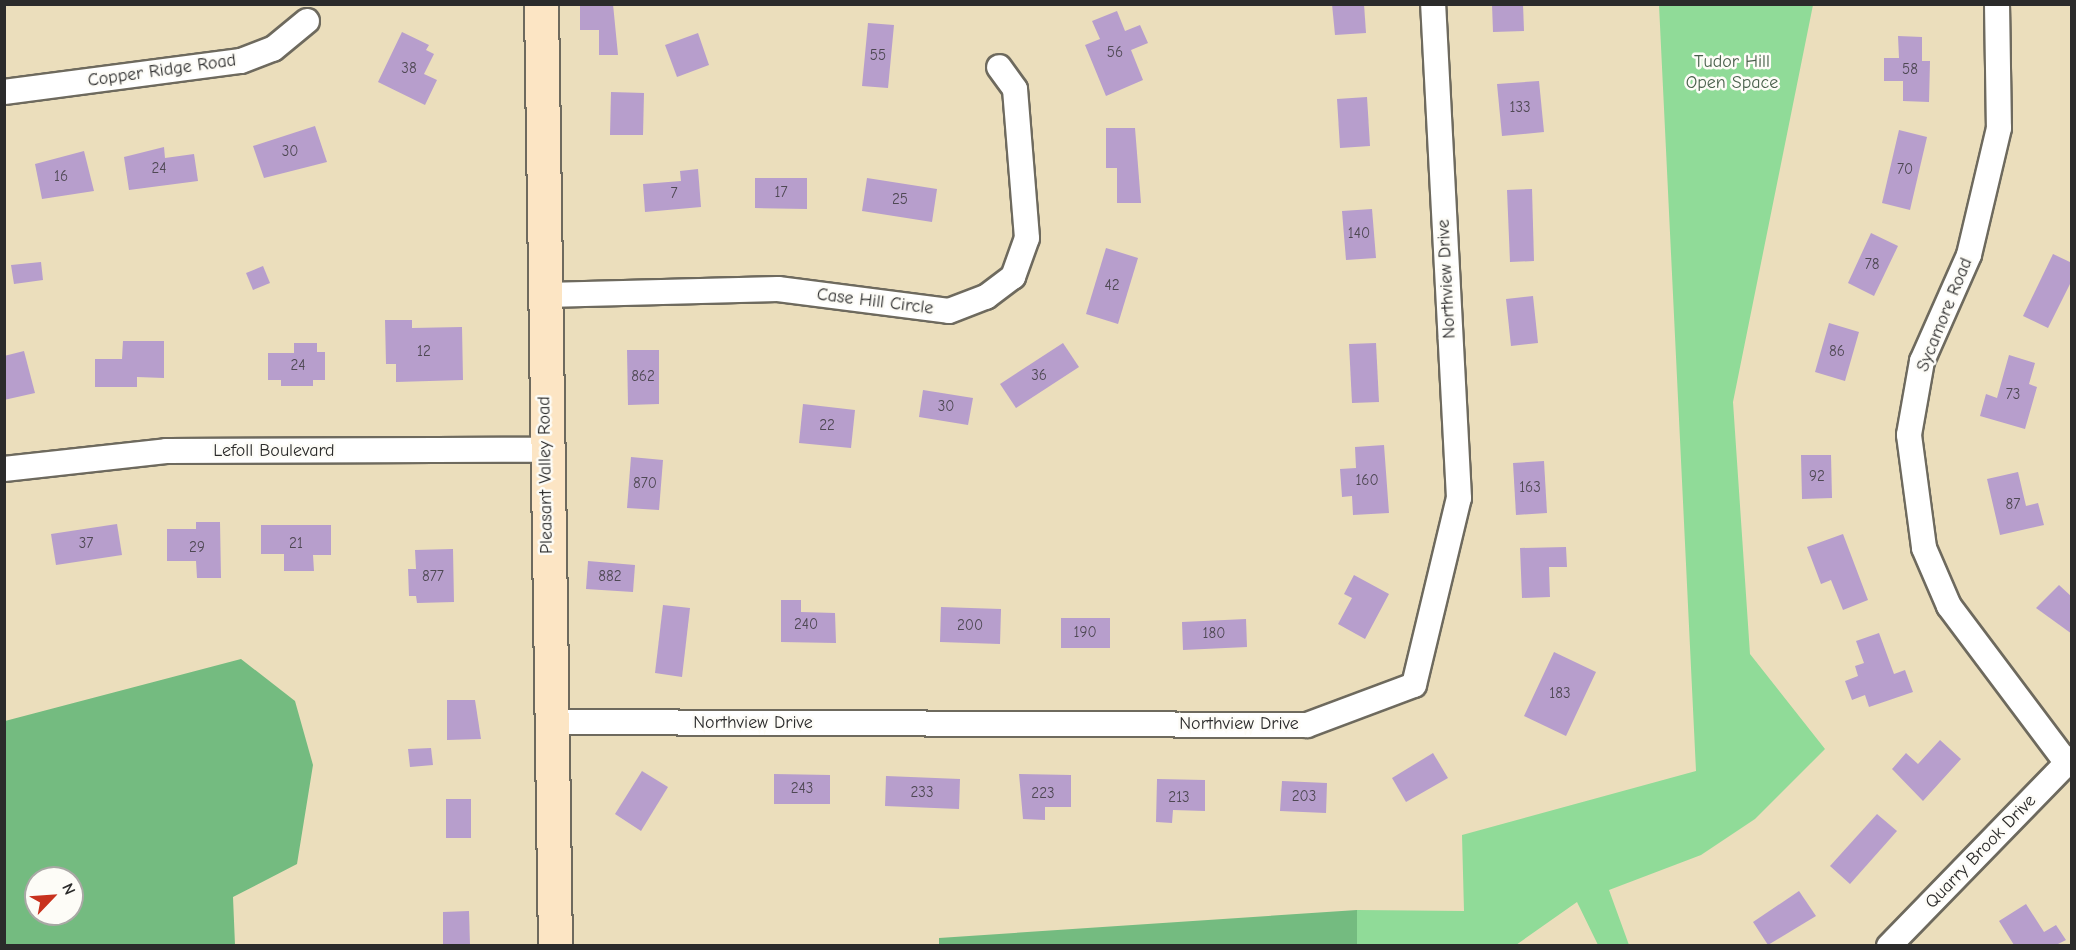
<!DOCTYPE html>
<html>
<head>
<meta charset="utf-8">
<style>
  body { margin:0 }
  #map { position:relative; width:2076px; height:950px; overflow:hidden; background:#ebdebc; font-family:"Comic Neue",sans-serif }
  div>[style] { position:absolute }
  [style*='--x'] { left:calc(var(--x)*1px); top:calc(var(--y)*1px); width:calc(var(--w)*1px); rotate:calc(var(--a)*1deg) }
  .green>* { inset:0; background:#90db98 }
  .forest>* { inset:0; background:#74bb80 }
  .building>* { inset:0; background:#b79ecc }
  .roads { filter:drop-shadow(2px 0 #6e6a5e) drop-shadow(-2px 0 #6e6a5e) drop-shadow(0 2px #6e6a5e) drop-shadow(0 -2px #6e6a5e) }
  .minor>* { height:24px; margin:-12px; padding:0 12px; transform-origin:12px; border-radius:12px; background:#fff }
  .secondary>* { height:33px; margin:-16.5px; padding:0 16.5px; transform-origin:16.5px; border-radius:16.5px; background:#fce5c4 }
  span { translate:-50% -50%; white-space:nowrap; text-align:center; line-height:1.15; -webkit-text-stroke:5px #fdfcf7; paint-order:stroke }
  .number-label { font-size:15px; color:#4e4853 }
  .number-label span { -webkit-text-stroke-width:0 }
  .park-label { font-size:18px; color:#49604c }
  .street-label { font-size:18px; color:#2b2b2b }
  .frame { position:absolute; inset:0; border:6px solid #2b2b2b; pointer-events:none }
  .north { position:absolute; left:24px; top:866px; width:60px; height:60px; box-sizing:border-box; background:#fdfcf7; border:2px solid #a9a8a5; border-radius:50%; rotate:65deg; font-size:16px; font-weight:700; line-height:24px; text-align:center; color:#2b2b2b }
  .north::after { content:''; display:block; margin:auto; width:21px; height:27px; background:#c8321e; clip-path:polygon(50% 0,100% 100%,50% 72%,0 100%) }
</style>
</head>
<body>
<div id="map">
  <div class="green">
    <div style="clip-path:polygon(1659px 5px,1813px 5px,1733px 402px,1750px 654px,1825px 749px,1755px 819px,1701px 855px,1609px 890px,1629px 945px,1598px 945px,1577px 902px,1516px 945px,1357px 945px,1357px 910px,1464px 911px,1462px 835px,1696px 771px)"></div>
  </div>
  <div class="forest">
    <div style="clip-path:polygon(evenodd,241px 659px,295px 701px,313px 765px,297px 864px,233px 897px,235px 945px,5px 945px,5px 721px,241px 659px,36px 878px,72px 878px,72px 914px,36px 914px,36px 878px)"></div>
    <div style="clip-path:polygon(1357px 910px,1357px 945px,939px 945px,939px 938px)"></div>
  </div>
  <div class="building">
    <div style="clip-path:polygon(580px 4px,613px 4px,618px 55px,599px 55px,599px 30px,580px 30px)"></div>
    <div style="clip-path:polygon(1332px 4px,1364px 4px,1366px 33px,1335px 35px)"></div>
    <div style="clip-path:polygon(1492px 4px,1523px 4px,1524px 31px,1493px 32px)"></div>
    <div style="clip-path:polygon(1117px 11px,1125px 31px,1140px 25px,1148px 43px,1131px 50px,1143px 80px,1106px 96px,1085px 45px,1100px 39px,1092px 21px)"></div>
    <div style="clip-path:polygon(868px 23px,894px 25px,888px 88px,862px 86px)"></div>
    <div style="clip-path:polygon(402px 32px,429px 45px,426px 50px,434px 54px,424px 74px,437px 80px,425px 105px,378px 82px)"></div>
    <div style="clip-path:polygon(698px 33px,709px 65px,677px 77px,665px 45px)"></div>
    <div style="clip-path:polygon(1898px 36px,1922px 37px,1922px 61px,1930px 61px,1929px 102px,1903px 101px,1903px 81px,1884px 81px,1884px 58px,1899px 58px)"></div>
    <div style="clip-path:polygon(1539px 81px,1544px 132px,1502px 136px,1497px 84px)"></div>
    <div style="clip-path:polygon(611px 92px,644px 93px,643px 135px,610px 135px)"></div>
    <div style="clip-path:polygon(1367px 97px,1370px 146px,1340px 148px,1337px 99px)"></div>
    <div style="clip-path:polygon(315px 126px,327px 162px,264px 178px,253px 146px)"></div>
    <div style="clip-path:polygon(1106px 128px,1135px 128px,1141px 203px,1117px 203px,1117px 168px,1106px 168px)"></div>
    <div style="clip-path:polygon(1899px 130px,1927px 137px,1910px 210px,1882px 203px)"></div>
    <div style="clip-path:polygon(164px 147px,165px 158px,194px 154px,198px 181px,129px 190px,124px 157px)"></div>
    <div style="clip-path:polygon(84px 151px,94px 191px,42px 199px,35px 164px)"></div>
    <div style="clip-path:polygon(698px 169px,701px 207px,645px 212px,643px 184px,681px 181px,680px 171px)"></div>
    <div style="clip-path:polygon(755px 178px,807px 178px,807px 209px,755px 208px)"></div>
    <div style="clip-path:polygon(867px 178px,937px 189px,932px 222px,862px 211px)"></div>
    <div style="clip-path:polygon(1532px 189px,1534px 261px,1510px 262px,1507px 190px)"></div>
    <div style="clip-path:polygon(1372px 209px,1376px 258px,1346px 260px,1342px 211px)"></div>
    <div style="clip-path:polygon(1871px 233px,1898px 246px,1874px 296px,1848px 283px)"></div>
    <div style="clip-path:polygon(1106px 248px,1138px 258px,1118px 324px,1086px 314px)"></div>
    <div style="clip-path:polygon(2053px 254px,2072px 263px,2072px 280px,2048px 328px,2023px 316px)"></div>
    <div style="clip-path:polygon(41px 262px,43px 280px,14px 284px,11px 265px)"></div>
    <div style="clip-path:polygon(263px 266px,270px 283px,253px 290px,246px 273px)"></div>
    <div style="clip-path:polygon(1533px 296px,1538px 343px,1511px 346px,1506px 299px)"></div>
    <div style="clip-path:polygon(385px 320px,412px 320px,412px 328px,462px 327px,463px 380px,396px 382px,396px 364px,386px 364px)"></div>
    <div style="clip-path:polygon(1829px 323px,1859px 332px,1845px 381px,1815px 372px)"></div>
    <div style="clip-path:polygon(123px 341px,164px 341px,164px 378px,137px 377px,137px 387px,95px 387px,95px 359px,122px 359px)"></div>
    <div style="clip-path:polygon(294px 343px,317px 343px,317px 352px,325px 352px,325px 380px,313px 380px,313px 386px,281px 386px,281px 380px,268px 380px,268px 353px,294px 353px)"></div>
    <div style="clip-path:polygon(1063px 343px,1079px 367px,1016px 408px,1000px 384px)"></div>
    <div style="clip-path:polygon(1376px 343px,1379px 402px,1352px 403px,1349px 344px)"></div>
    <div style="clip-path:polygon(627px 350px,659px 350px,659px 404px,628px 405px)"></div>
    <div style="clip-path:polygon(24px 351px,35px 393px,4px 400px,4px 356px)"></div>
    <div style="clip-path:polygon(2009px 355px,2035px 363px,2029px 384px,2037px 387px,2025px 429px,1980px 416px,1986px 394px,1997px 398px)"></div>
    <div style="clip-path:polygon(923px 390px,973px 398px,968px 425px,919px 417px)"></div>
    <div style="clip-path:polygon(803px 404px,855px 410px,851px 448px,799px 443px)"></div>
    <div style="clip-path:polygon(1384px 445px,1389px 513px,1353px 515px,1352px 496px,1342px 497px,1340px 469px,1356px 468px,1355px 447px)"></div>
    <div style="clip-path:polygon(1801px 455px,1831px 455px,1832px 498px,1802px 499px)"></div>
    <div style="clip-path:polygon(631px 457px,663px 460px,659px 510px,627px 508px)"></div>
    <div style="clip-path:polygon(1544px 461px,1547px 513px,1516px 515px,1513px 463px)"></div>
    <div style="clip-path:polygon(2018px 472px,2026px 506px,2038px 503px,2044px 525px,2000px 535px,1987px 479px)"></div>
    <div style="clip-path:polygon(196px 522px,220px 522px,221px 578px,197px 578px,196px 561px,167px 561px,167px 529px,196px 529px)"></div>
    <div style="clip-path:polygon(117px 524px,122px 555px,56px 565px,51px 534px)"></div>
    <div style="clip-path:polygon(261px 525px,331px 525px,331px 555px,313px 555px,314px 571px,284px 571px,284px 554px,261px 554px)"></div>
    <div style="clip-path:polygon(1843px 534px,1868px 600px,1843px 610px,1831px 580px,1821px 584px,1807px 547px)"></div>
    <div style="clip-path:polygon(1566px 547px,1567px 567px,1549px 567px,1550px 597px,1522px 598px,1520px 548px)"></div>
    <div style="clip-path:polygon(453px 549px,454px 602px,417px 603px,416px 596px,409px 596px,408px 569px,416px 569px,415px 550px)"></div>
    <div style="clip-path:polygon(588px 561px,635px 565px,633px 592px,586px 589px)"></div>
    <div style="clip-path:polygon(1354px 575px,1389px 594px,1365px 639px,1338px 624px,1352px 598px,1344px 594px)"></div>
    <div style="clip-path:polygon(2059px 585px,2072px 597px,2072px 634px,2036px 608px)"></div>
    <div style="clip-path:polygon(781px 600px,801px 600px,801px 612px,835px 613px,836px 643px,781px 642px)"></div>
    <div style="clip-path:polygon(663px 605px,690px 608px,682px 677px,655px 673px)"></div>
    <div style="clip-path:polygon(941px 607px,1001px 609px,1000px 644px,940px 642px)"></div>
    <div style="clip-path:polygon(1061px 618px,1110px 618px,1110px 648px,1061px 648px)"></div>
    <div style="clip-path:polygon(1246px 619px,1247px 647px,1183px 650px,1182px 622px)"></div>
    <div style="clip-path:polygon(1879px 633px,1894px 674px,1905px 670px,1913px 692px,1869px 707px,1865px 695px,1852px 700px,1845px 681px,1858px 676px,1855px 666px,1864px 663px,1856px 641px)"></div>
    <div style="clip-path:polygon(1554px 652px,1596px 672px,1566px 736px,1524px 716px)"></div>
    <div style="clip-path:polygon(447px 700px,475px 700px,481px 739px,447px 740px)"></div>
    <div style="clip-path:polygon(1940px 740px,1961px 759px,1923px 801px,1892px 769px,1906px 753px,1918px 764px)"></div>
    <div style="clip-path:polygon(431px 748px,433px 765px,410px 767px,408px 749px)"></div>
    <div style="clip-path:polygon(1433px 753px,1448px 778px,1406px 802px,1392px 778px)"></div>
    <div style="clip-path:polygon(642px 771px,668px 787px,641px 831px,615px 814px)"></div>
    <div style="clip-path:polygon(774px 774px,830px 775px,830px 804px,774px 804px)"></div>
    <div style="clip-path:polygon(1019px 774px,1071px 775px,1071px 807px,1045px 807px,1045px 820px,1023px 819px)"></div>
    <div style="clip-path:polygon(886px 776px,960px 779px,959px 809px,885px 806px)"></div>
    <div style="clip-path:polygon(1157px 779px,1205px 780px,1205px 811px,1173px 810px,1172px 823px,1156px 822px)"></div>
    <div style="clip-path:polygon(1282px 781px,1327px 783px,1326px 813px,1280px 811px)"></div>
    <div style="clip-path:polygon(446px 799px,471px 799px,471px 838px,446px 838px)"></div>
    <div style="clip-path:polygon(1877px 814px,1897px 831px,1850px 884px,1830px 866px)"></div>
    <div style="clip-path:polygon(1799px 891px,1816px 916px,1768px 945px,1753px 922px)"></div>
    <div style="clip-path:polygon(2026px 904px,2044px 932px,2056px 925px,2066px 940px,2056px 945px,2014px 945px,1999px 921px)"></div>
    <div style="clip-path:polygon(469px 911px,470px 945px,443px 945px,443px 912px)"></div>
  </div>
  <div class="roads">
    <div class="minor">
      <div style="--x:1997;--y:4;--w:124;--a:89.1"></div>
      <div style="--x:1999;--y:128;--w:130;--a:103.3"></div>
      <div style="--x:1969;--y:255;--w:116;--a:113.9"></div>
      <div style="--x:1922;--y:361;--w:75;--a:100"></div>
      <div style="--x:1909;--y:435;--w:114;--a:82.4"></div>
      <div style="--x:1924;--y:548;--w:63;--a:66.7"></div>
      <div style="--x:1949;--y:606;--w:196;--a:53.1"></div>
      <div style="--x:4;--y:92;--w:239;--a:-7.5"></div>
      <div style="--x:241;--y:61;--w:34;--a:-21"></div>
      <div style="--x:273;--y:49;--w:44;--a:-39.5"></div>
      <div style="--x:546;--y:295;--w:232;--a:-1.5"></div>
      <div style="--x:778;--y:289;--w:172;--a:7.3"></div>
      <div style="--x:949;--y:311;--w:40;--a:-21"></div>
      <div style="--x:986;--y:297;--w:34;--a:-37"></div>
      <div style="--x:1013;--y:277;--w:41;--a:-70.3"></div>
      <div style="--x:1027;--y:238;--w:149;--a:-94.6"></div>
      <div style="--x:1015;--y:89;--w:27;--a:-126"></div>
      <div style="--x:4;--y:469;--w:163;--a:-6.3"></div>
      <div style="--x:166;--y:451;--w:379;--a:-0.2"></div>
      <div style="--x:551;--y:722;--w:756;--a:0.23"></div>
      <div style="--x:1307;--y:725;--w:114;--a:-20.5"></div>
      <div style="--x:1414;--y:685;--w:192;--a:-76.5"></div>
      <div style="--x:1459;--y:498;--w:495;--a:-93"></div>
      <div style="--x:1889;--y:946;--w:262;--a:-45.8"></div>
    </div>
    <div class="secondary">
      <div style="--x:541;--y:4;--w:942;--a:89.15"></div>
    </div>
  </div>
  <div class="number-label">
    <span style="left:1115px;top:53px">56</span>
    <span style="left:878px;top:56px">55</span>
    <span style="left:409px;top:69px">38</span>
    <span style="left:1910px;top:70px">58</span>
    <span style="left:1520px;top:108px">133</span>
    <span style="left:290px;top:152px">30</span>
    <span style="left:159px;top:169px">24</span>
    <span style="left:1905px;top:170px">70</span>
    <span style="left:61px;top:177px">16</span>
    <span style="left:781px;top:193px">17</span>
    <span style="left:674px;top:194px">7</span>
    <span style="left:900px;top:200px">25</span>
    <span style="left:1359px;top:234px">140</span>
    <span style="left:1872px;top:265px">78</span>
    <span style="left:1112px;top:286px">42</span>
    <span style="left:424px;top:352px">12</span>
    <span style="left:1837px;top:352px">86</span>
    <span style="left:298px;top:366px">24</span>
    <span style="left:1039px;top:376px">36</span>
    <span style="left:643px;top:377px">862</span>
    <span style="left:2013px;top:395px">73</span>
    <span style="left:946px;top:407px">30</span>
    <span style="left:827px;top:426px">22</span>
    <span style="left:1817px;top:477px">92</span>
    <span style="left:1367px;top:481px">160</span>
    <span style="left:645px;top:484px">870</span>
    <span style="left:1530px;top:488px">163</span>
    <span style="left:2013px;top:505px">87</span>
    <span style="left:86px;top:544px">37</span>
    <span style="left:296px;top:544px">21</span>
    <span style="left:197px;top:548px">29</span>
    <span style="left:433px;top:577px">877</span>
    <span style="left:610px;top:577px">882</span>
    <span style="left:806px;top:625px">240</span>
    <span style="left:970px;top:626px">200</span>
    <span style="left:1085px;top:633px">190</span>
    <span style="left:1214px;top:634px">180</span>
    <span style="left:1560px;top:694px">183</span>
    <span style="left:802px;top:789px">243</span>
    <span style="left:922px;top:793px">233</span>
    <span style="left:1043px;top:794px">223</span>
    <span style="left:1304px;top:797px">203</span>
    <span style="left:1179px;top:798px">213</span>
  </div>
  <div class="park-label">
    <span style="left:1732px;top:73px">Tudor Hill<br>Open Space</span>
  </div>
  <div class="street-label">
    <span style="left:162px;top:71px;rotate:-8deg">Copper Ridge Road</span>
    <span style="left:1447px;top:279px;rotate:-93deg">Northview Drive</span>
    <span style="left:875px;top:302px;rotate:7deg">Case Hill Circle</span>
    <span style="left:1945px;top:315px;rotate:-68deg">Sycamore Road</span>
    <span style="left:274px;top:451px">Lefoll Boulevard</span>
    <span style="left:546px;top:475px;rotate:-91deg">Pleasant Valley Road</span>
    <span style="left:753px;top:723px">Northview Drive</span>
    <span style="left:1239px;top:724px">Northview Drive</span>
    <span style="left:1981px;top:852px;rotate:-46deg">Quarry Brook Drive</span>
  </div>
  <div class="frame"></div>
  <div class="north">N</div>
</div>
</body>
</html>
